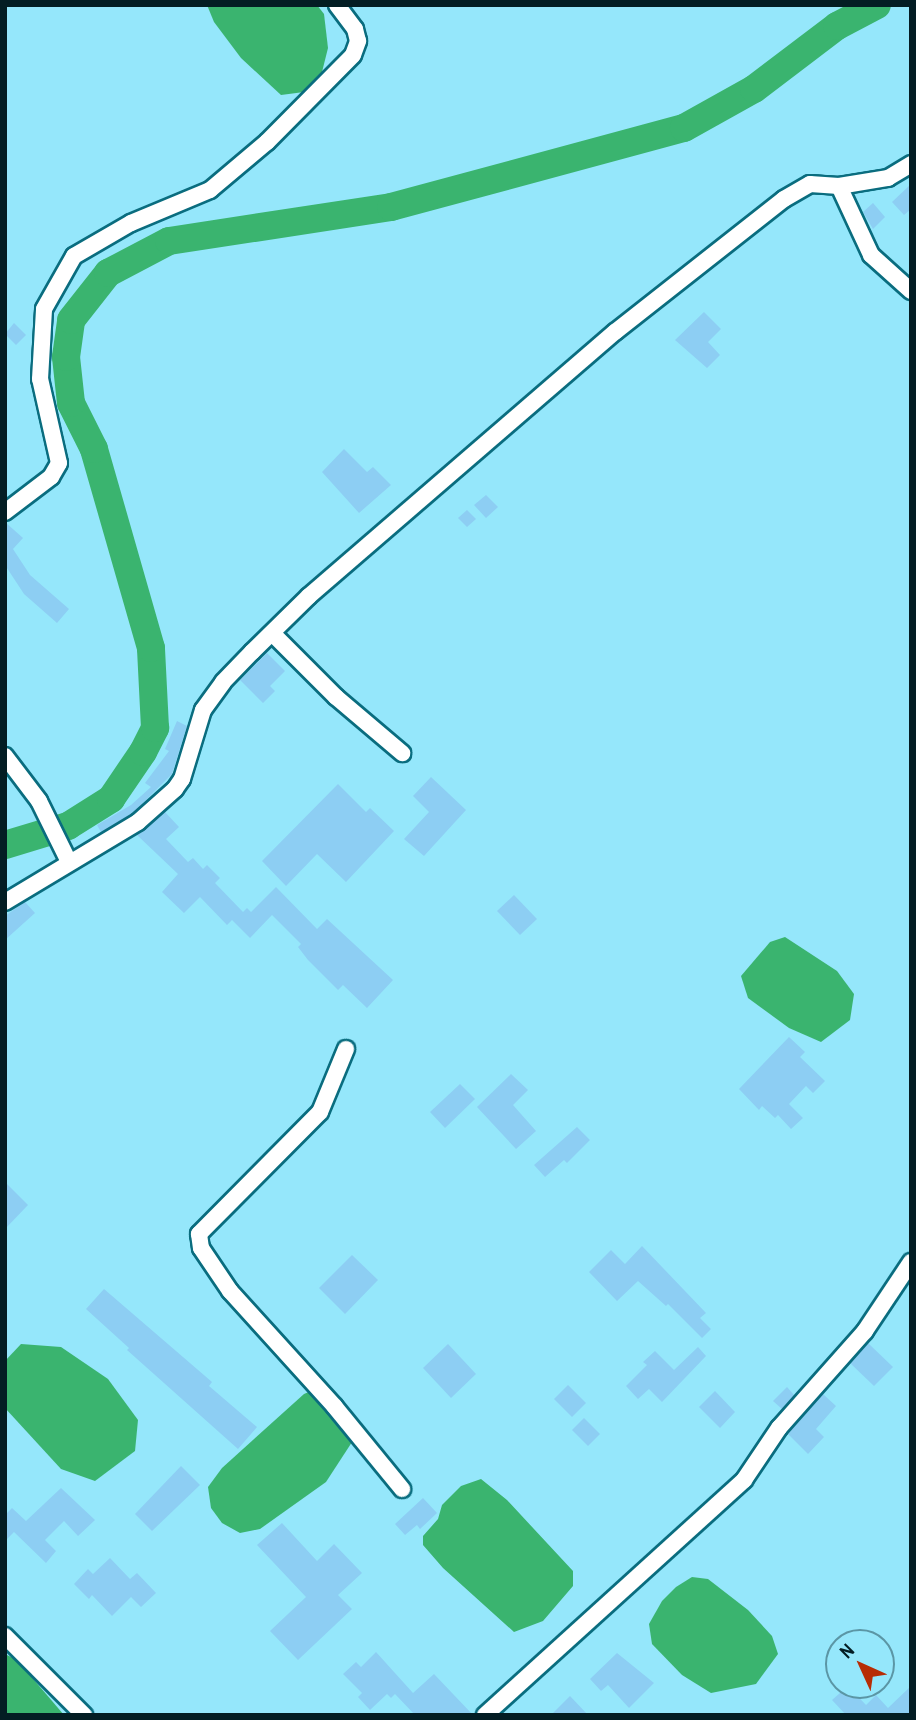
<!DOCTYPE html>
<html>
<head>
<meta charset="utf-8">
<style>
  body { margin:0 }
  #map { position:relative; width:916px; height:1720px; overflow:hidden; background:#95e7fb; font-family:"Archivo Narrow",sans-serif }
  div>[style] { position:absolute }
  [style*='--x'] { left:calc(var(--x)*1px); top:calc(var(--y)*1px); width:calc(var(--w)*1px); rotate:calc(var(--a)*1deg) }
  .water>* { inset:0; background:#3ab46f }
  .river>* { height:28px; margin:-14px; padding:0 14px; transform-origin:14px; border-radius:14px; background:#3ab46f }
  .building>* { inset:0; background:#8dcef3 }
  .roads { filter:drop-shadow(2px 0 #0a6d7f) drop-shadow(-2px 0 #0a6d7f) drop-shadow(0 2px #0a6d7f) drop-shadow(0 -2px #0a6d7f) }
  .minor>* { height:16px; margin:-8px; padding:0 8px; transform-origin:8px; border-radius:8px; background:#fff }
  span { translate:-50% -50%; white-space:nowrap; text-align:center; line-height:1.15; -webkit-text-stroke:6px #95e7fb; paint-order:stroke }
  .frame { position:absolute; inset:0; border:7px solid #031d23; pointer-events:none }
  .north { position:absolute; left:825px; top:1629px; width:70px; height:70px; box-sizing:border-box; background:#95e7fb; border:2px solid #5b96a5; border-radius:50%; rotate:315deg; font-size:19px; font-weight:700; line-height:28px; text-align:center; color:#031d23 }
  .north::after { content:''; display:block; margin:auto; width:24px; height:32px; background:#b72d05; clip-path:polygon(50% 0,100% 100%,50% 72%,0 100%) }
</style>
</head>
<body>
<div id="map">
  <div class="water">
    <div style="clip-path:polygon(207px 5px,317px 5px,324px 14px,328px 48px,322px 72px,304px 92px,281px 95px,241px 58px,214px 22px)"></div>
    <div style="clip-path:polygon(785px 937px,837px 971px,854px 994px,850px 1020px,821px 1042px,789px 1028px,748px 998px,741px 976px,770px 942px)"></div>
    <div style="clip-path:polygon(21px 1344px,61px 1347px,108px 1379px,138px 1420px,135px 1451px,95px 1481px,61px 1469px,5px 1408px,5px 1361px)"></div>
    <div style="clip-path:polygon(311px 1391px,354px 1439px,326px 1482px,260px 1529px,240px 1533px,222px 1523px,211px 1508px,208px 1487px,222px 1468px,304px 1394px)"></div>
    <div style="clip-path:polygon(481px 1479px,507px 1500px,573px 1571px,573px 1586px,543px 1621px,514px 1632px,443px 1568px,423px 1545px,423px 1536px,438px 1519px,442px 1505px,461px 1486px)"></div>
    <div style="clip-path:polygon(692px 1577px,708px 1579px,748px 1610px,772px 1636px,778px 1654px,756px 1684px,711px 1693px,682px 1675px,652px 1644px,649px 1624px,662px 1601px,676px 1587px)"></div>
    <div style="clip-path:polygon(5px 1654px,17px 1660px,64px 1715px,5px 1715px)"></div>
  </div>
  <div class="river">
    <div style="--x:5;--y:845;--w:66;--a:-16.8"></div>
    <div style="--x:68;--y:826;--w:51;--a:-32.1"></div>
    <div style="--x:111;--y:799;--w:57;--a:-55.8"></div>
    <div style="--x:143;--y:752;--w:27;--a:-63"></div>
    <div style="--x:155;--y:728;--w:80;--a:-92.9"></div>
    <div style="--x:151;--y:648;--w:207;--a:-106"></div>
    <div style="--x:94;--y:449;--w:51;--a:-116.6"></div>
    <div style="--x:71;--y:403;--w:46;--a:-96.2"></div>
    <div style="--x:66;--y:357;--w:37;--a:-82"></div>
    <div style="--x:71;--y:320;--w:60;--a:-51.8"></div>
    <div style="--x:108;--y:273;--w:69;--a:-27.7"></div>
    <div style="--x:169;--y:241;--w:225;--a:-8.7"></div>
    <div style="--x:391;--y:207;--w:303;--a:-15.1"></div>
    <div style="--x:684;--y:128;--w:80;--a:-29.1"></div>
    <div style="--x:754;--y:89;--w:104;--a:-37.2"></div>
    <div style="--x:837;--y:26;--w:45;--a:-27.7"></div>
  </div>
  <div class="building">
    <div style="clip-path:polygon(911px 184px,911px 209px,904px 215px,892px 202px)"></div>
    <div style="clip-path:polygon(873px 203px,885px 217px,873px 229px,863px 212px)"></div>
    <div style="clip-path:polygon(704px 312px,721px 329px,708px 342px,720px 355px,707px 368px,675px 340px)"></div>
    <div style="clip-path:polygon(14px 323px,26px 335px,16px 345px,5px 334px)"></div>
    <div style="clip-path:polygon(344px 449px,367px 472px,373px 467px,391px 485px,359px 513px,322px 472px)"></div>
    <div style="clip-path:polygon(486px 495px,498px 507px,486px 518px,474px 505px)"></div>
    <div style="clip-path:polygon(467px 510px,476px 519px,467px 527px,458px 518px)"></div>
    <div style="clip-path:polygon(5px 522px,23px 538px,13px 549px,30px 575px,69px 609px,57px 623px,24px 594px,5px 565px)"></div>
    <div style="clip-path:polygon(267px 653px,285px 671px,270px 686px,275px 691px,263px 703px,240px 680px)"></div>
    <div style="clip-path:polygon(177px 721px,187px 726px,172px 774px,132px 814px,101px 832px,97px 825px,131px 805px,151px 787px,145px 783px,169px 751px,165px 749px)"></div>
    <div style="clip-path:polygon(431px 777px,466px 810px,424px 856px,404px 839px,429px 812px,413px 796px)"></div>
    <div style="clip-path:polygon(338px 784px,366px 812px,370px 808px,394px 831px,346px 882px,317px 854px,286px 886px,262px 861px)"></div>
    <div style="clip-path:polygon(165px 812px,179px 827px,166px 839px,188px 862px,193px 858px,203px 869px,207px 865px,220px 878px,215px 883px,243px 912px,247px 908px,251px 912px,276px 887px,317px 929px,327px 919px,393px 980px,367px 1008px,343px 985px,338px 990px,308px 960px,298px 947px,301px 944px,272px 915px,250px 938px,232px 920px,227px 925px,200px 897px,184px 913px,162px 892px,178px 874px,137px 835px)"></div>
    <div style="clip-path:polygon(514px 895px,537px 919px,520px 935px,497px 911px)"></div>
    <div style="clip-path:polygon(25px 902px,35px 913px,5px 940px,5px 916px)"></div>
    <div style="clip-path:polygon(789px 1037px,805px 1052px,800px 1057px,825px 1081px,813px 1093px,806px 1086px,789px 1104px,803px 1118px,791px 1129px,778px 1115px,775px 1118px,762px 1106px,759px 1110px,739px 1089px)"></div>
    <div style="clip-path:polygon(511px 1074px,528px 1090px,513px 1105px,536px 1131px,516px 1149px,477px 1107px)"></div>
    <div style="clip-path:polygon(460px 1084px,475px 1099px,445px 1128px,430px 1112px)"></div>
    <div style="clip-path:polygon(577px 1127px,590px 1140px,567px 1163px,564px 1160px,545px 1177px,534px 1165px)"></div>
    <div style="clip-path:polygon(5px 1182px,28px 1205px,5px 1229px)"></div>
    <div style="clip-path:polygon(642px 1246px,706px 1313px,700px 1318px,711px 1329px,702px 1338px,668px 1304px,666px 1306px,638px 1281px,617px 1301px,589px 1272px,611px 1250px,625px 1264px)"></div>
    <div style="clip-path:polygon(352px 1255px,378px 1280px,345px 1314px,319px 1288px)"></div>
    <div style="clip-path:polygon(104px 1289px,212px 1382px,209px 1386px,257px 1427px,238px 1449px,127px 1350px,129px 1348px,86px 1309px)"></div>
    <div style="clip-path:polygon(868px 1343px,893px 1367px,874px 1386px,850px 1363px)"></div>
    <div style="clip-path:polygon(448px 1344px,476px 1374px,451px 1398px,423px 1368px)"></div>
    <div style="clip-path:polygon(698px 1347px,706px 1356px,662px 1402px,649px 1389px,638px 1399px,626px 1386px,647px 1365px,643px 1362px,655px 1351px,674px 1370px)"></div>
    <div style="clip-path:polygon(568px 1385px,586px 1403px,572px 1417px,554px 1399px)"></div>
    <div style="clip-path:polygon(787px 1387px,794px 1395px,782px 1409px,773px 1401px)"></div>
    <div style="clip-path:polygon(715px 1391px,735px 1412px,720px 1428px,699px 1407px)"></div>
    <div style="clip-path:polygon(823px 1394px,836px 1406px,816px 1429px,824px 1437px,808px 1454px,788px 1434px)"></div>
    <div style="clip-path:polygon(584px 1418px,600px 1434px,588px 1446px,572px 1430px)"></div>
    <div style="clip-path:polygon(181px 1466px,200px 1485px,152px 1531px,135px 1514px)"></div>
    <div style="clip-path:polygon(61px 1488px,95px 1520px,78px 1536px,64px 1521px,45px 1540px,56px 1551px,46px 1563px,14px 1532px,5px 1541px,5px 1515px,12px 1508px,26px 1521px)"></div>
    <div style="clip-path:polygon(423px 1498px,437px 1513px,420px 1529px,417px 1525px,405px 1535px,395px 1524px)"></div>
    <div style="clip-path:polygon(282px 1523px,317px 1561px,334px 1544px,362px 1573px,338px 1595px,352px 1609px,298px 1660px,270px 1631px,306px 1597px,257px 1545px)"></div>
    <div style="clip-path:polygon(110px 1558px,130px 1579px,137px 1573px,156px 1593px,141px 1607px,131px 1597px,112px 1616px,92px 1595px,89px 1599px,74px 1584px,88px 1569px,93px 1574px)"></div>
    <div style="clip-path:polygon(376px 1652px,413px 1693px,434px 1674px,473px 1715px,415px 1715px,395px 1694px,391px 1698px,387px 1694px,370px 1710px,358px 1697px,362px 1693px,343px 1674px,356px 1662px,361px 1667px)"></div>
    <div style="clip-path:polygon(617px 1653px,654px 1683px,629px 1708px,608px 1685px,601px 1691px,590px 1679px)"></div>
    <div style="clip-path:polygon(848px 1686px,866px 1705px,876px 1695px,888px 1708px,911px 1686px,911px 1715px,846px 1715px,832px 1700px)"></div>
    <div style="clip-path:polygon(570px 1696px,588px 1715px,551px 1715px)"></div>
  </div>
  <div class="roads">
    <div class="minor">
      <div style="--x:839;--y:186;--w:76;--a:65.1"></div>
      <div style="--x:871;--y:255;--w:54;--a:42"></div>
      <div style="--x:5;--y:512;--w:58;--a:-37.3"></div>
      <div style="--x:51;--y:477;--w:16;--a:-60"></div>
      <div style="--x:59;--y:463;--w:86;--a:-102.7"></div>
      <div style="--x:40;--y:379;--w:70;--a:-86.7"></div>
      <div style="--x:44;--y:309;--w:61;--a:-60.5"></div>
      <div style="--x:74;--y:256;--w:66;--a:-30.1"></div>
      <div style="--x:131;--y:223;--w:86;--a:-22.7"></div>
      <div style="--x:210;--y:190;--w:75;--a:-40.1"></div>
      <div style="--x:267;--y:142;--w:122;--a:-45.3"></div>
      <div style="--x:353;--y:55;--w:15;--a:-70"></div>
      <div style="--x:358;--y:41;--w:12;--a:-104"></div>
      <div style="--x:355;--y:29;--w:30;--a:-127"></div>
      <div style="--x:272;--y:633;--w:91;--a:45"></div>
      <div style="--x:336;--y:697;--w:87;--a:40.3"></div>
      <div style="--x:5;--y:756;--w:56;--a:52.9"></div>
      <div style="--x:39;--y:801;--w:68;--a:63.8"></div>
      <div style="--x:5;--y:902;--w:155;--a:-31"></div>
      <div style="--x:138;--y:822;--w:50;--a:-41.7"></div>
      <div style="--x:175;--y:789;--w:12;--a:-55"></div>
      <div style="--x:182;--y:779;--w:72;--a:-73.1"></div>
      <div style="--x:203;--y:710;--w:34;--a:-54"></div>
      <div style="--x:223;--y:682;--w:42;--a:-46"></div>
      <div style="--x:252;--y:652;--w:80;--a:-44.5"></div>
      <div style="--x:309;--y:596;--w:404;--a:-40.8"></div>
      <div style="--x:615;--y:332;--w:215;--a:-38.2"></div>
      <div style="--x:784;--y:199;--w:30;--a:-30"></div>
      <div style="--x:810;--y:184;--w:29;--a:4"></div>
      <div style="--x:839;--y:186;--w:50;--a:-9.3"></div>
      <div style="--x:888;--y:178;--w:27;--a:-31"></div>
      <div style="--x:346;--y:1049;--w:68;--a:112.4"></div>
      <div style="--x:320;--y:1112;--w:172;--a:134.8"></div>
      <div style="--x:199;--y:1234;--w:14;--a:82"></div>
      <div style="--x:201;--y:1248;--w:52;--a:56"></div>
      <div style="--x:230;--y:1291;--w:156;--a:47.8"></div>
      <div style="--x:335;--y:1407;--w:106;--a:50.7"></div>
      <div style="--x:5;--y:1636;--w:112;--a:45"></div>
      <div style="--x:485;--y:1715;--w:350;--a:-42.2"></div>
      <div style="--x:744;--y:1480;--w:63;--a:-56.1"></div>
      <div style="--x:779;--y:1428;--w:130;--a:-48.4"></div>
      <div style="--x:865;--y:1331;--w:83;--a:-56.3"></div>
    </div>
  </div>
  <div class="frame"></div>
  <div class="north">N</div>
</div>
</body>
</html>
